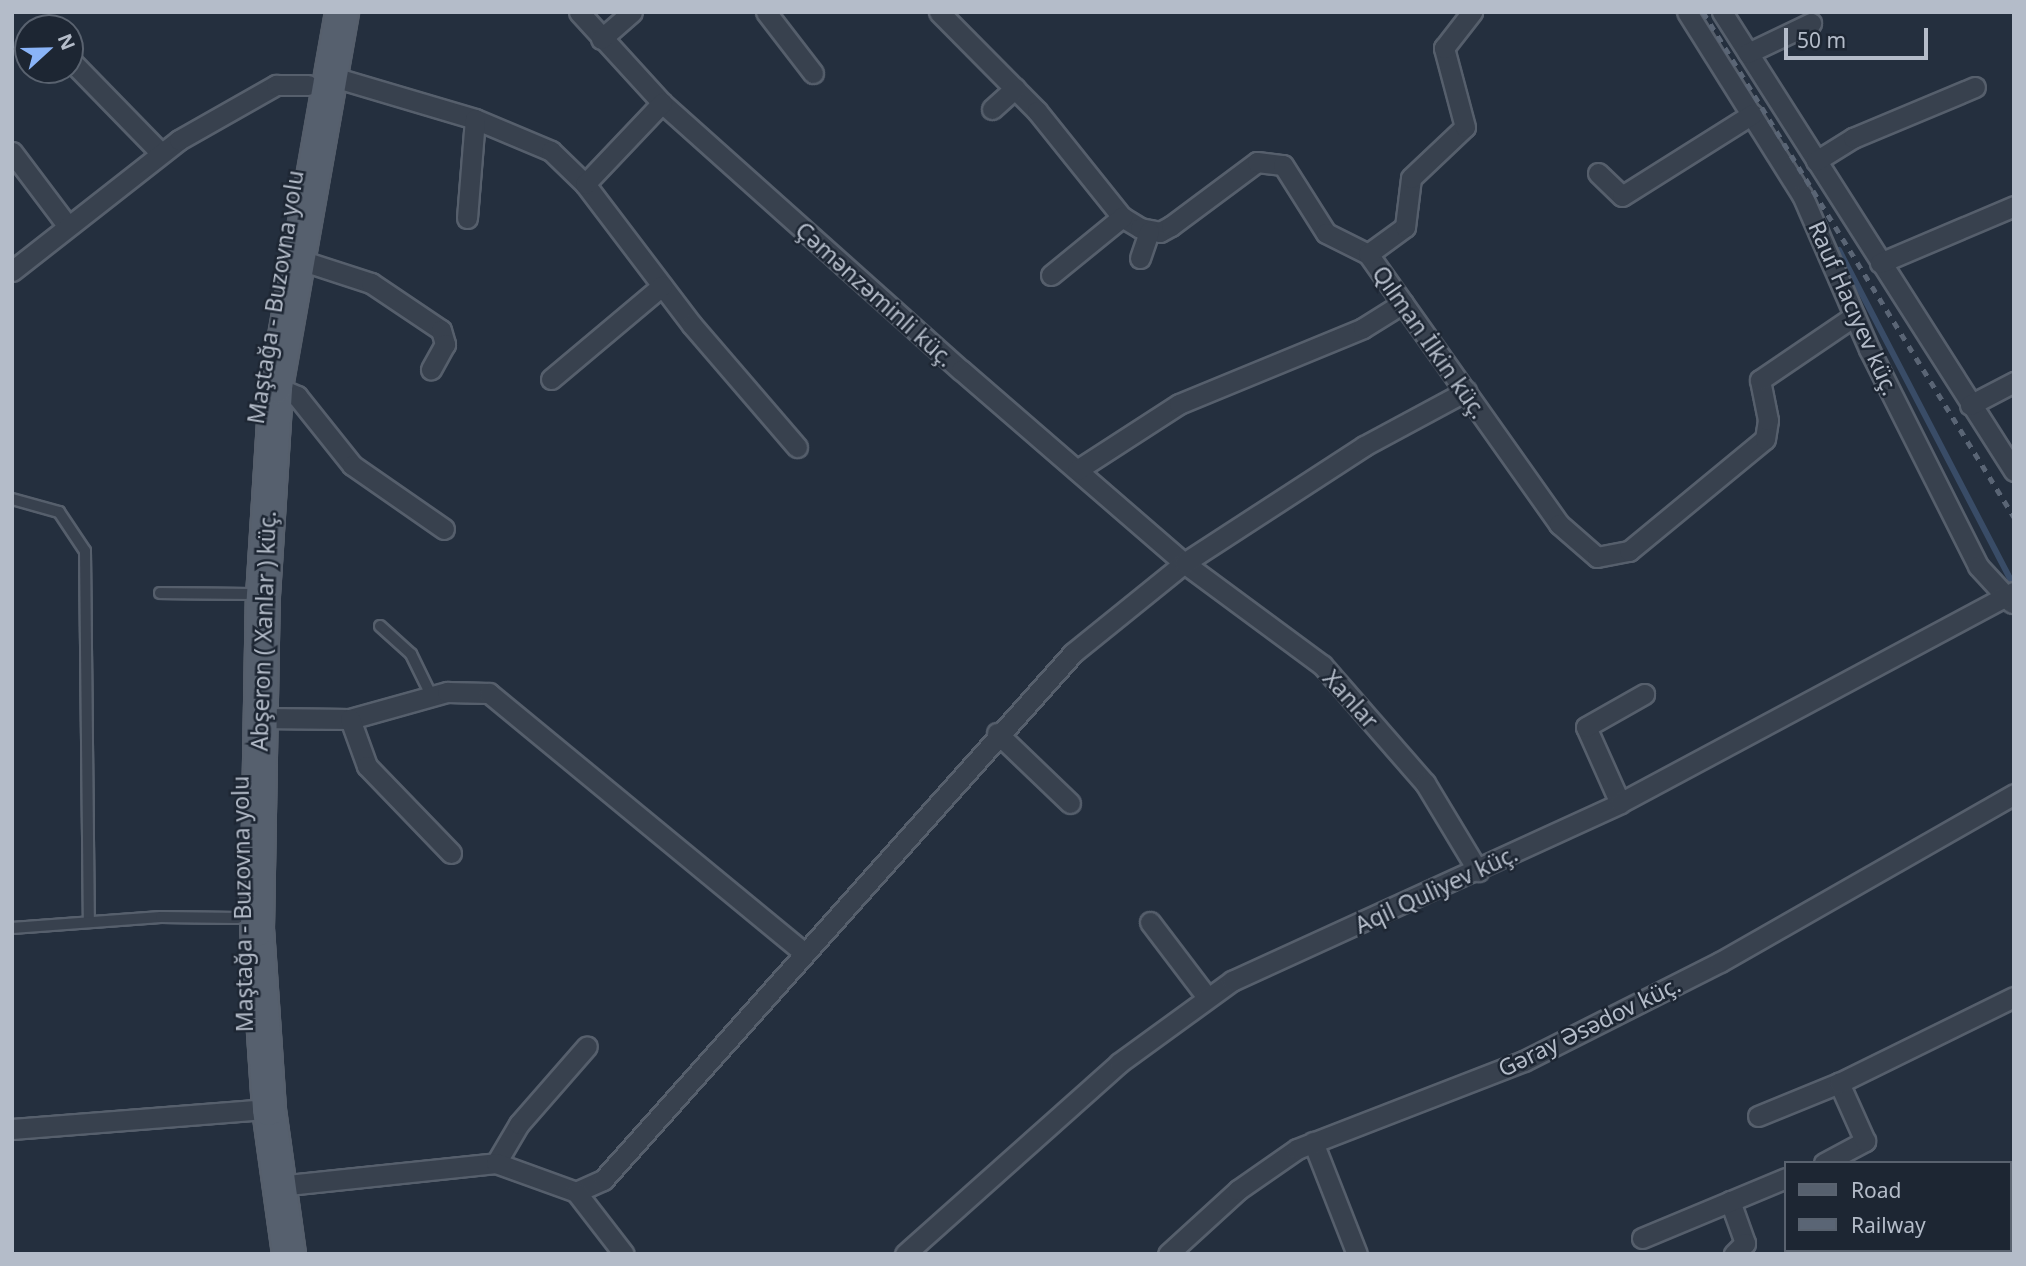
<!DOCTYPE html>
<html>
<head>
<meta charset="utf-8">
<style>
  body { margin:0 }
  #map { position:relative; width:2026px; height:1266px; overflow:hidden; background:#242f3e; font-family:"Noto Sans",sans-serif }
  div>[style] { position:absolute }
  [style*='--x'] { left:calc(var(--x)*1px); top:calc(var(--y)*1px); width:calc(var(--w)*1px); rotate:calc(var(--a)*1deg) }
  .stream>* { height:6px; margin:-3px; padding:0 3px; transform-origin:3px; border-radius:3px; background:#394c67 }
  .roads { filter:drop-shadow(2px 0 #565f6c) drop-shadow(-2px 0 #565f6c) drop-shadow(0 2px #565f6c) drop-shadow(0 -2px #565f6c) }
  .lane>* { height:10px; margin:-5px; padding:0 5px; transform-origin:5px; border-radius:5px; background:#38414e }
  .street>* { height:19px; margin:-9.5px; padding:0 9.5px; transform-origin:9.5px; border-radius:9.5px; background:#38414e }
  .primary>* { height:32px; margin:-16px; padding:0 16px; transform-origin:16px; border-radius:16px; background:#56606e }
  .rail>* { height:5px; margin-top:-2.5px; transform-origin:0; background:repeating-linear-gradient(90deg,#5a6575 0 7px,transparent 0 14px) }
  span { translate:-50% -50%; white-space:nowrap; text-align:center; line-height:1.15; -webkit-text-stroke:5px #1d2633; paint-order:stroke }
  .street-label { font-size:23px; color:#b4bcc9 }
  .frame { position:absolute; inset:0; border:14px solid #b4bcc9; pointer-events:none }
  .legend { position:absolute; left:1784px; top:1161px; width:228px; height:91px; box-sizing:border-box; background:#1d2633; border:2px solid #59626f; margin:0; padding:9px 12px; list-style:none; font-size:21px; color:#b4bcc9 }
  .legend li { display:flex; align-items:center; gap:14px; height:35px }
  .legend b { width:35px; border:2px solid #59626f }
  .north { position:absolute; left:14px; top:14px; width:70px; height:70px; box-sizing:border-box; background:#1d2633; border:2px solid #59626f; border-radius:50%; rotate:68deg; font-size:19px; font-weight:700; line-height:28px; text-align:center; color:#b4bcc9 }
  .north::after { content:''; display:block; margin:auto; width:24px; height:32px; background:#8ab4f8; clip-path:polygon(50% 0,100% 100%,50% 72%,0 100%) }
  .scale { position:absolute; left:1784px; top:28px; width:144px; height:32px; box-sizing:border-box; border:4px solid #b4bcc9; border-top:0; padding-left:9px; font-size:21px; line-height:24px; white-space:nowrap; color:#b4bcc9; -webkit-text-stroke:5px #1d2633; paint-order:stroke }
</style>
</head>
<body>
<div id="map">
  <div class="stream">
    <div style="--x:1839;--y:250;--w:374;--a:62.5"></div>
  </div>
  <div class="roads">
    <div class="lane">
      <div style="--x:12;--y:499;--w:49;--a:15.5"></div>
      <div style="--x:59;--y:512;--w:47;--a:56.3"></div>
      <div style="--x:85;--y:551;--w:370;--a:89.4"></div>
      <div style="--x:160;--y:593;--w:86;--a:0.7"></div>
      <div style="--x:380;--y:626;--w:42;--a:42.1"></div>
      <div style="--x:411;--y:654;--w:48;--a:64"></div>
      <div style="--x:12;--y:928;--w:149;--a:-4.2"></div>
      <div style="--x:161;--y:917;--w:77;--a:0.7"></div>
    </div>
    <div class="street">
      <div style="--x:579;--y:12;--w:123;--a:47.6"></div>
      <div style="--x:662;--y:103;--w:401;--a:41.8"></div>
      <div style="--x:961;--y:370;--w:295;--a:40.9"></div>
      <div style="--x:1184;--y:563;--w:172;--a:36.5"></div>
      <div style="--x:1322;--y:665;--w:157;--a:48.9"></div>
      <div style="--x:1425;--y:783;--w:103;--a:58.9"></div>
      <div style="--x:766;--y:12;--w:77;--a:52.4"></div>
      <div style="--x:939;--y:12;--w:139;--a:45.3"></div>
      <div style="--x:1037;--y:111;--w:136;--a:51.3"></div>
      <div style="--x:1122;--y:217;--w:21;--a:31"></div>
      <div style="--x:1140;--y:228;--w:20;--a:11"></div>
      <div style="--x:1160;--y:232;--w:13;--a:-29"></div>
      <div style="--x:1171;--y:226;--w:107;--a:-36.7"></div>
      <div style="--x:1257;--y:162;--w:26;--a:7"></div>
      <div style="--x:1283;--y:165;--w:80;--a:57.7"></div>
      <div style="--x:1326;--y:233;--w:47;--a:26.6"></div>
      <div style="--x:1368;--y:254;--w:331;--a:54.7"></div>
      <div style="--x:1559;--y:524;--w:50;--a:41"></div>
      <div style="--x:1597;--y:557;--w:33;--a:-11"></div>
      <div style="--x:1629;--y:551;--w:176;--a:-39.5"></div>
      <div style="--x:1765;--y:439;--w:19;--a:-81"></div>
      <div style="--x:1768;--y:420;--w:41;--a:-101.3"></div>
      <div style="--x:1760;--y:380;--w:114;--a:-34.2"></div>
      <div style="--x:1687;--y:12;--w:216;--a:57.9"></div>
      <div style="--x:1802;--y:195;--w:168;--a:66.5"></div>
      <div style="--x:1869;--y:349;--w:243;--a:63.3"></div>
      <div style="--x:1978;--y:566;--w:50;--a:47.4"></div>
      <div style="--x:1722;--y:12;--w:544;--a:57.54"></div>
      <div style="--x:601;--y:39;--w:41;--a:-41.1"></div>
      <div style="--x:1748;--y:53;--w:70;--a:-25.5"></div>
      <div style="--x:73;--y:63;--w:124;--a:45.7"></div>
      <div style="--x:330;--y:76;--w:151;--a:16.5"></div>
      <div style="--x:475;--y:119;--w:82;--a:22.8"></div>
      <div style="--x:551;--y:151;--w:47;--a:44.1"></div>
      <div style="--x:585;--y:184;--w:177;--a:52.8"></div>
      <div style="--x:692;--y:325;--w:161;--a:49.3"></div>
      <div style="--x:992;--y:109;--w:31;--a:-42"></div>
      <div style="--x:12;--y:152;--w:91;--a:53"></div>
      <div style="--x:1816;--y:161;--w:44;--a:-31.9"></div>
      <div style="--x:1853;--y:138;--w:132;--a:-22.7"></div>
      <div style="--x:1598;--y:173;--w:33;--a:44"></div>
      <div style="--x:1622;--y:196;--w:154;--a:-32.2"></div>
      <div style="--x:585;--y:184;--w:112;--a:-46.5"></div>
      <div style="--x:467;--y:218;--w:99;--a:-85.4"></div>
      <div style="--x:1368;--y:254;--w:46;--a:-36.1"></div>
      <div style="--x:1405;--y:227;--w:49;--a:-83"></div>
      <div style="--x:1411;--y:178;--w:74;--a:-43.4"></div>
      <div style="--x:1465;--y:127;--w:82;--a:-104.9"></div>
      <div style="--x:1444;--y:48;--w:46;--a:-52.1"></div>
      <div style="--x:1140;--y:258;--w:28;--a:-71"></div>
      <div style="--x:297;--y:259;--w:78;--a:18"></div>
      <div style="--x:371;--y:283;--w:84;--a:33.9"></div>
      <div style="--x:441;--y:330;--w:15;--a:74"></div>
      <div style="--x:445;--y:344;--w:29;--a:119"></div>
      <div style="--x:1880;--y:263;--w:146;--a:-23"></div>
      <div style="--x:12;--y:271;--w:212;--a:-38.1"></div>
      <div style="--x:179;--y:140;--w:112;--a:-29.6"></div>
      <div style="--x:276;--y:85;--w:32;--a:0"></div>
      <div style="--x:1051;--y:275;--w:92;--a:-39.2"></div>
      <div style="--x:551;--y:379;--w:145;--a:-40"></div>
      <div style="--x:276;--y:387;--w:23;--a:23"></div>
      <div style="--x:297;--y:396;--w:88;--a:51.4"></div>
      <div style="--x:352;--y:465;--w:112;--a:34.8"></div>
      <div style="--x:1970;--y:405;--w:50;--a:-27.6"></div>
      <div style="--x:1077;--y:470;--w:121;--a:-32.9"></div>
      <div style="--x:1179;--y:404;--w:199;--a:-22.4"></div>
      <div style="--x:1363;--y:328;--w:47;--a:-32"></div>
      <div style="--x:260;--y:718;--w:90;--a:0.6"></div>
      <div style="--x:350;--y:719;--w:101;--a:-15.6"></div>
      <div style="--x:447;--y:692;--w:42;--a:1.4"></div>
      <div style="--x:489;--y:693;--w:408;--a:39.5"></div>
      <div style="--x:350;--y:719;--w:50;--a:70.1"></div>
      <div style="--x:367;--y:766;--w:121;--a:46"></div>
      <div style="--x:997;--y:733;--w:101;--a:43.8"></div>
      <div style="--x:1620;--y:803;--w:83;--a:-114.1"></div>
      <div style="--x:1586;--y:727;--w:67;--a:-29.6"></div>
      <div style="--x:1150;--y:922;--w:94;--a:52.8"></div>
      <div style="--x:1758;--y:1116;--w:87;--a:-22.2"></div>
      <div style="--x:12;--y:1129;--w:241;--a:-4.5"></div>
      <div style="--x:1313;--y:1142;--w:120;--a:68.6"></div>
      <div style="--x:496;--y:1163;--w:45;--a:-59.5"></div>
      <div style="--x:519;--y:1124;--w:103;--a:-48.9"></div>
      <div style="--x:1824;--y:1163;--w:47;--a:-28.2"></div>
      <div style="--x:1865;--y:1141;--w:64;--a:-114.1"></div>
      <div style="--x:1839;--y:1083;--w:195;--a:-26.2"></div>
      <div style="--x:278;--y:1186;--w:219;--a:-6"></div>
      <div style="--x:496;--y:1163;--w:85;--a:19.9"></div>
      <div style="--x:576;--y:1192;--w:30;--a:-24"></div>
      <div style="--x:603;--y:1180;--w:706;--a:-48.27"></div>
      <div style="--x:1073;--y:653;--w:143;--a:-39"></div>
      <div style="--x:1184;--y:563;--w:215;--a:-33"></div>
      <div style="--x:1364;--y:446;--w:116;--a:-28.3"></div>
      <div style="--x:576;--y:1192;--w:78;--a:52.3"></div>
      <div style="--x:2010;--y:1193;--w:4;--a:-27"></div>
      <div style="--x:1730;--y:1201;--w:45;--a:70.3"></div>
      <div style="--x:1745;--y:1243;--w:16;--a:135"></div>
      <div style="--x:1642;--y:1238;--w:156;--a:-22.6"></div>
      <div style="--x:905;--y:1254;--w:287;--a:-41.7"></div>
      <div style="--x:1119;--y:1063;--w:140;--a:-36"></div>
      <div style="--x:1232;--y:981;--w:427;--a:-24.6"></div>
      <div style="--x:1620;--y:803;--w:447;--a:-28.2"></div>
      <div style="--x:1168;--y:1254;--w:95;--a:-42.4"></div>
      <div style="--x:1238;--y:1190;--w:72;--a:-34.8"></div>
      <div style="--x:1297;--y:1149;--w:243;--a:-21.2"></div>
      <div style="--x:1524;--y:1061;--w:220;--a:-26.8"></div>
      <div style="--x:1720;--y:962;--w:339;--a:-29.7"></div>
    </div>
    <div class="primary">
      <div style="--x:289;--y:1254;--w:146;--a:-97.9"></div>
      <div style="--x:269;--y:1109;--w:179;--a:-93.8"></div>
      <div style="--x:257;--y:930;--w:334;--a:-89"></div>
      <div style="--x:263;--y:596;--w:209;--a:-86.4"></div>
      <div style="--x:276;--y:387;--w:381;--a:-80"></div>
    </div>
  </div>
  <div class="rail">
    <div style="--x:1703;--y:12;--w:593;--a:58.37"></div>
  </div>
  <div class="street-label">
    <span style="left:875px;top:294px;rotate:42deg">Çəmənzəminli küç.</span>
    <span style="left:275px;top:297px;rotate:-81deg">Maştağa - Buzovna yolu</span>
    <span style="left:1854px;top:308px;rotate:66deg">Rauf Hacıyev küç.</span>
    <span style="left:1430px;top:342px;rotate:55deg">Qılman İlkin küç.</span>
    <span style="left:263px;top:631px;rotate:-88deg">Abşeron ( Xanlar ) küç.</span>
    <span style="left:1351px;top:699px;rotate:48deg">Xanlar</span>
    <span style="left:1436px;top:889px;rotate:-25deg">Aqil Quliyev küç.</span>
    <span style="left:242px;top:904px;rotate:-91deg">Maştağa - Buzovna yolu</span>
    <span style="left:1589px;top:1026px;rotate:-26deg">Gəray Əsədov küç.</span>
  </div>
  <div class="frame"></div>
  <ul class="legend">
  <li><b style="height:9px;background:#56606e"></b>Road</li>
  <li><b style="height:9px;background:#5a6575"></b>Railway</li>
  </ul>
  <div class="north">N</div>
  <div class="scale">50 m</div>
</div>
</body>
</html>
